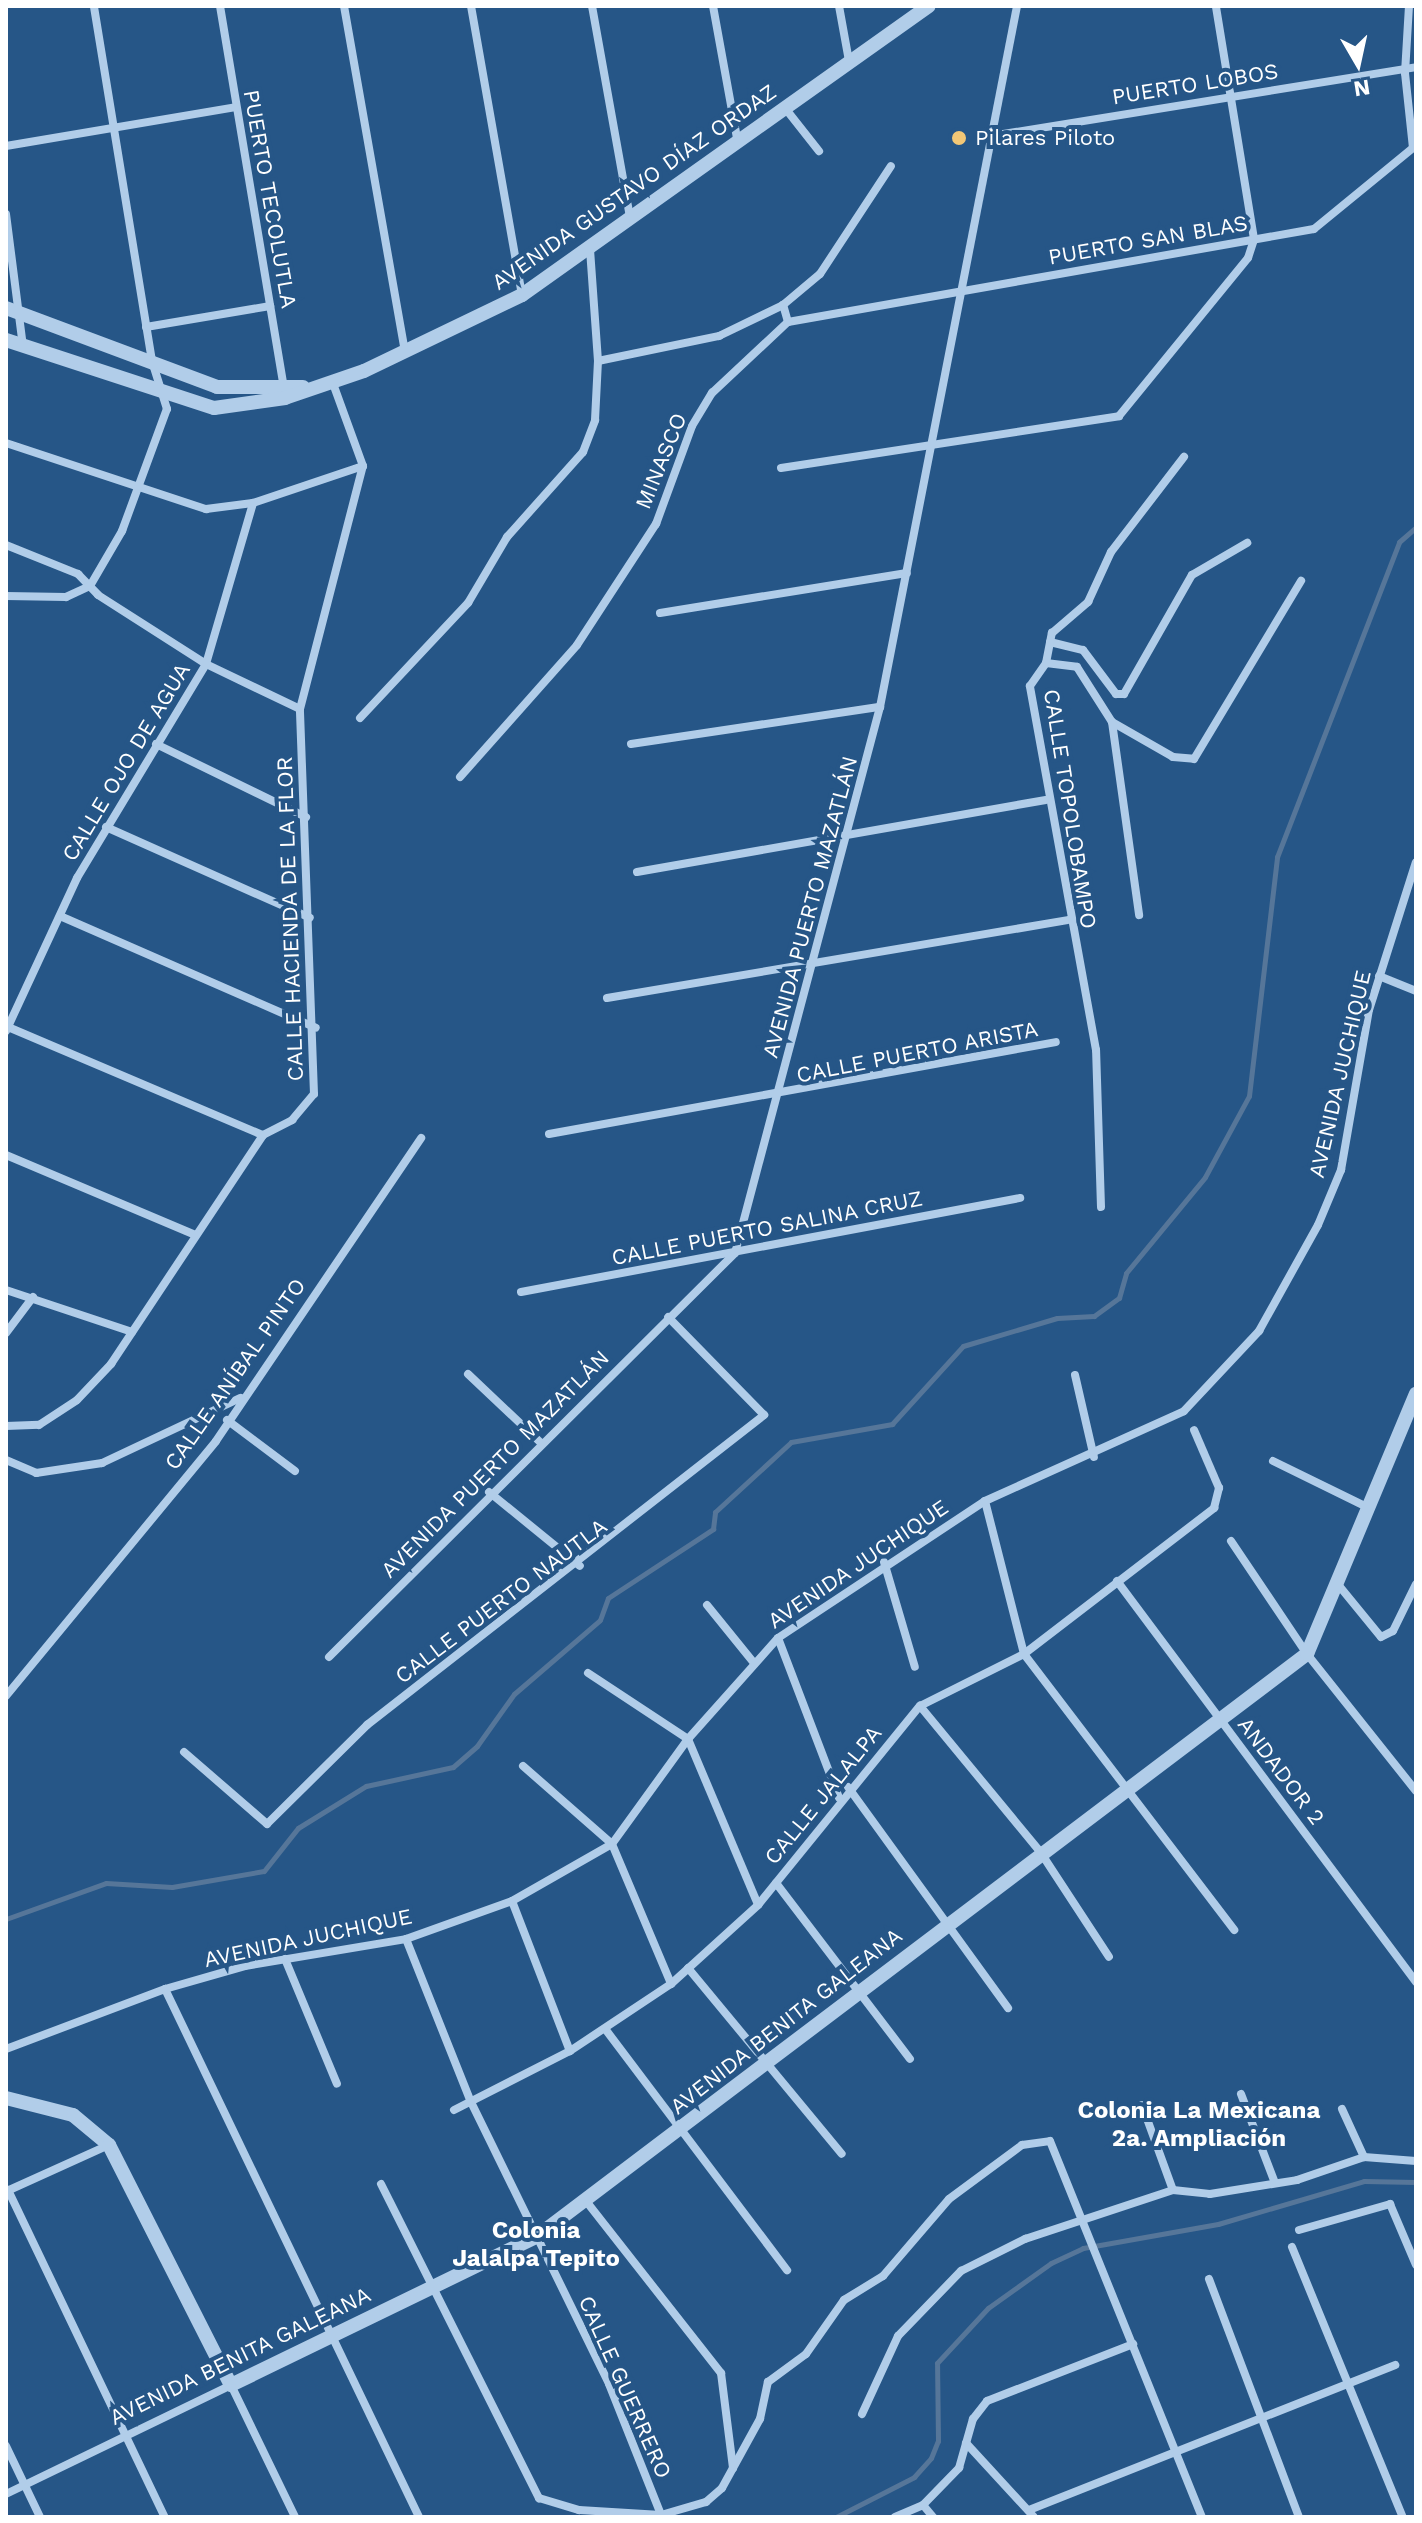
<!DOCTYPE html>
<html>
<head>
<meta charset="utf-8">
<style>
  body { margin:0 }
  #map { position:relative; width:1422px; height:2523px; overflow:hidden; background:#265687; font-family:"Work Sans",sans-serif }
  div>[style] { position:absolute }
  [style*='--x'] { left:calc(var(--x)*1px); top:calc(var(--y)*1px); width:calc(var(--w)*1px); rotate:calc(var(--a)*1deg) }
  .stream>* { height:5px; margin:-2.5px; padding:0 2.5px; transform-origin:2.5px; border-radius:2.5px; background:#567699 }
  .minor>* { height:8px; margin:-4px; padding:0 4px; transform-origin:4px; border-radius:4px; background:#b1cde9 }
  .tertiary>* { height:14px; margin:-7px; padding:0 7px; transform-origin:7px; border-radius:7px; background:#b1cde9 }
  .dots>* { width:22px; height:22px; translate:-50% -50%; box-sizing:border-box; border:4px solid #265687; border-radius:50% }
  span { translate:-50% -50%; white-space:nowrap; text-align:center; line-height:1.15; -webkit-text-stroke:8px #265687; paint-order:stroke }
  .street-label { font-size:22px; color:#fff }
  .poi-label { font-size:22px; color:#fff }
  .left { translate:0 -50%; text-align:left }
  .neighbourhood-label { font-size:24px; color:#fff; font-weight:700 }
  .frame { position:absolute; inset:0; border:8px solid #fff; pointer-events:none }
  .north { position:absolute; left:1318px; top:24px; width:80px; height:80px; -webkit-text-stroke:6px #265687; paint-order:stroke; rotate:171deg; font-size:22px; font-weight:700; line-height:32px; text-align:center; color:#fff }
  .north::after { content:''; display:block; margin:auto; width:28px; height:36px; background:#fff; clip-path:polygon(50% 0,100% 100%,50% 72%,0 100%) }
</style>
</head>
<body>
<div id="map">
  <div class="stream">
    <div style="--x:6;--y:1919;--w:106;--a:-19.8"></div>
    <div style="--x:106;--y:1883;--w:66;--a:3.5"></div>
    <div style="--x:172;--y:1887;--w:93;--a:-9.9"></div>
    <div style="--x:264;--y:1871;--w:55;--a:-51.7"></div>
    <div style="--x:298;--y:1828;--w:80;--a:-31.7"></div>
    <div style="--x:366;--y:1786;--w:89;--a:-12.3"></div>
    <div style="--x:453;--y:1767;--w:32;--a:-41"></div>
    <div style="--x:477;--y:1746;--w:64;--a:-54.6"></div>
    <div style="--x:514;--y:1694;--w:113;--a:-40.7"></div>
    <div style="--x:600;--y:1620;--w:23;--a:-70"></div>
    <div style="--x:608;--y:1598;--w:126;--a:-33.3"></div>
    <div style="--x:713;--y:1529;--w:17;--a:-83"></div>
    <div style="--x:715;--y:1512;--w:103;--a:-42.6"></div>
    <div style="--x:791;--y:1442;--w:103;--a:-10.1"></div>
    <div style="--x:892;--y:1424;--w:105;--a:-47.7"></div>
    <div style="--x:963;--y:1346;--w:98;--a:-16.6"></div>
    <div style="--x:1057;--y:1318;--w:37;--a:-3"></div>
    <div style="--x:1094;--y:1316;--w:31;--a:-36"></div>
    <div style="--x:1119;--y:1298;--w:26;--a:-74"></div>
    <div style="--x:1126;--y:1273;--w:124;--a:-50.5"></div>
    <div style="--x:1205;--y:1177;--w:92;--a:-61.5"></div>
    <div style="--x:1249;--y:1096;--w:241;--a:-83.3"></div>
    <div style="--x:1277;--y:857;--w:338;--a:-68.8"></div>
    <div style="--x:1399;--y:542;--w:23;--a:-41"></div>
    <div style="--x:836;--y:2517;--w:88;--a:-27.1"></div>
    <div style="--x:914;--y:2477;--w:25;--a:-48"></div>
    <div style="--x:931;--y:2458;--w:18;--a:-68"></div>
    <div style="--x:938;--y:2441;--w:78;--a:-90.7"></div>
    <div style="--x:937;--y:2363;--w:75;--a:-47.2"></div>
    <div style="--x:988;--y:2308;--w:77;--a:-35.5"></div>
    <div style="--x:1051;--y:2263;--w:35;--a:-25"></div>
    <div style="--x:1083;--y:2248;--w:137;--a:-10.1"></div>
    <div style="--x:1218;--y:2224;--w:152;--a:-16.4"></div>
    <div style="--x:1364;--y:2181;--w:52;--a:1.1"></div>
  </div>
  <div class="minor">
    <div style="--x:220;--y:6;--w:388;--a:80.5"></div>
    <div style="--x:344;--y:6;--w:351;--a:80"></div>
    <div style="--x:471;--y:6;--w:293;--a:80"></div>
    <div style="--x:592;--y:6;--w:215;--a:79.8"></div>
    <div style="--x:713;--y:6;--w:139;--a:79.7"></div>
    <div style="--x:839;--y:6;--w:56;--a:79.7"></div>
    <div style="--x:785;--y:108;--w:55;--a:51.7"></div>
    <div style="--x:991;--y:136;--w:431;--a:-9.2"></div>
    <div style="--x:6;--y:146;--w:233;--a:-9.6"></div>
    <div style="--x:6;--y:214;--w:134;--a:82.7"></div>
    <div style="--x:788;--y:322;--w:534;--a:-10.03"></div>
    <div style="--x:1314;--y:229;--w:128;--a:-39.3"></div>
    <div style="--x:1413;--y:148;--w:75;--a:-96.1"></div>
    <div style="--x:1405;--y:73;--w:67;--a:-86.6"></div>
    <div style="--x:146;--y:327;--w:126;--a:-9.6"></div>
    <div style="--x:598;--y:361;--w:124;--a:-11.7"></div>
    <div style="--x:719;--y:336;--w:71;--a:-25.8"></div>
    <div style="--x:6;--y:443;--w:211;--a:18.3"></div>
    <div style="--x:206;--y:509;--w:47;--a:-7.3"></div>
    <div style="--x:253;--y:503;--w:116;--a:-18.6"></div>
    <div style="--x:781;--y:468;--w:342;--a:-8.7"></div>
    <div style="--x:1119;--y:416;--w:204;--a:-50.8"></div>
    <div style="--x:1248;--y:258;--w:20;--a:-72"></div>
    <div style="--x:1254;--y:239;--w:236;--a:-99.3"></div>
    <div style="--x:6;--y:545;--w:78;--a:21.9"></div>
    <div style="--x:78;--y:574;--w:29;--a:46"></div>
    <div style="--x:98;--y:595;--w:128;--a:32.6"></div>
    <div style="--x:206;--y:664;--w:104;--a:25.6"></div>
    <div style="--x:6;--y:596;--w:60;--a:1"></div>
    <div style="--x:66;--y:597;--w:26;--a:-25"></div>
    <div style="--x:90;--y:586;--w:64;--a:-59.8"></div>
    <div style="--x:122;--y:531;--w:130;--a:-69.8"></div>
    <div style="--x:167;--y:409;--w:50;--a:-107.4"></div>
    <div style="--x:152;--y:361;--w:360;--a:-99.3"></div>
    <div style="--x:660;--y:613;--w:250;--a:-9.2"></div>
    <div style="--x:1050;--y:642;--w:34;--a:14"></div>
    <div style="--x:1083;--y:650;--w:55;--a:53.1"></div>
    <div style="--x:1116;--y:694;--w:8;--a:0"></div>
    <div style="--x:1124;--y:694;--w:137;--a:-60.3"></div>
    <div style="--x:1192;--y:575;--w:64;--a:-30.2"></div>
    <div style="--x:1046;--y:663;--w:31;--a:-79"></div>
    <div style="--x:1052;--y:633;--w:48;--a:-40.7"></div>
    <div style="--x:1088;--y:602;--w:55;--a:-65.3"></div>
    <div style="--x:1111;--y:552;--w:120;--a:-52.5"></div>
    <div style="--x:360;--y:718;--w:158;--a:-46.8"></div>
    <div style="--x:468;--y:603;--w:77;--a:-59.4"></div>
    <div style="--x:507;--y:537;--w:114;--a:-48.2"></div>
    <div style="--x:583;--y:452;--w:34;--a:-69"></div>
    <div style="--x:595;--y:420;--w:59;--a:-87.1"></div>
    <div style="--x:598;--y:361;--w:111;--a:-94.1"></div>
    <div style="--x:1112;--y:722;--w:70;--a:29.8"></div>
    <div style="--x:1173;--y:757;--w:21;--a:5"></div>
    <div style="--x:1194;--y:759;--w:208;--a:-59"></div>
    <div style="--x:156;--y:744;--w:167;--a:26"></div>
    <div style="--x:631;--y:744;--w:252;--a:-8.5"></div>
    <div style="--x:460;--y:777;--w:176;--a:-48.4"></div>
    <div style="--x:577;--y:645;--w:145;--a:-56.9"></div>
    <div style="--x:656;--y:524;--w:104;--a:-69.8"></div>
    <div style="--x:692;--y:426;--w:39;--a:-59"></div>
    <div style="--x:712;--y:393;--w:104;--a:-43.1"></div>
    <div style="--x:788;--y:322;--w:18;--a:-106"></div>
    <div style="--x:783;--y:305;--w:48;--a:-40"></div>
    <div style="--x:820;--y:274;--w:129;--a:-56.7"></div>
    <div style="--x:106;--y:827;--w:223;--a:24"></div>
    <div style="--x:637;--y:872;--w:415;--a:-10"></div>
    <div style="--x:60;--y:916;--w:279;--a:23.6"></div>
    <div style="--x:1379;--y:976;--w:40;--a:22"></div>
    <div style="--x:607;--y:998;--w:467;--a:-9.6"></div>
    <div style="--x:8;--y:1027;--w:277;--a:23"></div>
    <div style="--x:6;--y:1031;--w:169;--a:-65.1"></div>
    <div style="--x:77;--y:878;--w:250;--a:-58.9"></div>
    <div style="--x:206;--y:664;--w:168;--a:-73.7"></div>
    <div style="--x:549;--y:1134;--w:515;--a:-10.28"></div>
    <div style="--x:6;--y:1155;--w:205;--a:22.9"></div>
    <div style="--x:1101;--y:1207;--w:157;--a:-91.8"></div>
    <div style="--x:1096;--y:1050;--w:370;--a:-100.3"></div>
    <div style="--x:1030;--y:686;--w:28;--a:-55"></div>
    <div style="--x:1046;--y:663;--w:31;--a:7"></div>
    <div style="--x:1077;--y:667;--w:65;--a:57.5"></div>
    <div style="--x:1112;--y:722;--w:195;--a:82"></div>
    <div style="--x:6;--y:1290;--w:133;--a:18.4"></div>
    <div style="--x:521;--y:1292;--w:508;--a:-10.67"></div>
    <div style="--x:6;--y:1333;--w:45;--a:-53.1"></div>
    <div style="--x:468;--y:1374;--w:100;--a:43.4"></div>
    <div style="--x:1075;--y:1375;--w:84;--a:77"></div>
    <div style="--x:227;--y:1420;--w:85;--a:36.9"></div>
    <div style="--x:6;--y:1426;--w:33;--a:-2"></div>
    <div style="--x:39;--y:1425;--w:45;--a:-33.3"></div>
    <div style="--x:77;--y:1400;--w:50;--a:-46.6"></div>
    <div style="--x:111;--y:1364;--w:275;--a:-56.4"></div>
    <div style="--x:263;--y:1135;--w:33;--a:-27"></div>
    <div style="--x:292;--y:1120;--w:34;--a:-50"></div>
    <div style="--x:314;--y:1094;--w:385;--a:-92.1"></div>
    <div style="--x:300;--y:709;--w:251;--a:-75.5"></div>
    <div style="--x:363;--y:466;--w:90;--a:-110"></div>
    <div style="--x:6;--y:1460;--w:33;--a:23"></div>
    <div style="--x:36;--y:1473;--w:67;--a:-8.6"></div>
    <div style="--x:102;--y:1463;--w:153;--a:-25.2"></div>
    <div style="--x:1273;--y:1461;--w:102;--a:26.1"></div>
    <div style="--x:489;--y:1492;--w:117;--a:39.1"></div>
    <div style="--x:985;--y:1501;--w:158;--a:75.7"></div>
    <div style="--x:1024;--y:1654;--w:347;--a:52.7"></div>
    <div style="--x:1231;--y:1541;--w:136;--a:56.1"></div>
    <div style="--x:1307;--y:1654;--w:175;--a:51.5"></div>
    <div style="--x:884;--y:1562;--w:109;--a:73.6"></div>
    <div style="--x:1117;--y:1581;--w:500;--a:53.29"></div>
    <div style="--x:1336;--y:1582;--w:71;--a:50.7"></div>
    <div style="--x:1381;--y:1637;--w:13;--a:-27"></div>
    <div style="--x:1393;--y:1631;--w:52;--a:-63.9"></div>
    <div style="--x:707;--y:1605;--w:75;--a:51"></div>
    <div style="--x:778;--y:1638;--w:171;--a:69.1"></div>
    <div style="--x:329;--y:1657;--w:573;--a:-44.86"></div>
    <div style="--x:735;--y:1253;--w:565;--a:-75.13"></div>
    <div style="--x:880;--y:707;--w:714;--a:-78.94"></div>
    <div style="--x:588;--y:1673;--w:120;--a:33.4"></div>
    <div style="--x:688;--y:1739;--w:180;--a:67.1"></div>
    <div style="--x:6;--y:1696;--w:330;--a:-50.5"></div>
    <div style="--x:216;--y:1441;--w:366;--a:-55.9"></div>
    <div style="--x:920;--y:1706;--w:190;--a:50.5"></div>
    <div style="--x:1041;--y:1853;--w:124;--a:56.8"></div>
    <div style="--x:184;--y:1752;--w:110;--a:40.9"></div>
    <div style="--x:267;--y:1824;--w:141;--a:-44.7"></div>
    <div style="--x:367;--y:1725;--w:504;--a:-37.98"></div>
    <div style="--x:764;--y:1415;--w:137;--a:-134.4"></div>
    <div style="--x:523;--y:1766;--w:118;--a:41.2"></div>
    <div style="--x:612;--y:1844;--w:152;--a:67.1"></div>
    <div style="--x:848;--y:1787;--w:273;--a:54.1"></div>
    <div style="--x:776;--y:1883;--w:221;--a:52.7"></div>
    <div style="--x:512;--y:1901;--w:161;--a:68.9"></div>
    <div style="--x:406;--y:1939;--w:175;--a:68.3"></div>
    <div style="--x:471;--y:2102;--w:314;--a:63.9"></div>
    <div style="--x:609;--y:2384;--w:141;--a:68.3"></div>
    <div style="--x:285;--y:1959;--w:135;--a:67.4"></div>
    <div style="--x:688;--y:1968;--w:241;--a:50.4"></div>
    <div style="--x:165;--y:1989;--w:586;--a:64.31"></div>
    <div style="--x:606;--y:2030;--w:301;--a:53"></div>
    <div style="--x:6;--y:2049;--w:170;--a:-20.7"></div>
    <div style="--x:165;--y:1989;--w:83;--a:-16"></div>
    <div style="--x:245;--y:1966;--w:163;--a:-9.5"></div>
    <div style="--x:406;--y:1939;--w:113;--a:-19.7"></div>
    <div style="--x:512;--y:1901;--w:115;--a:-29.7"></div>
    <div style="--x:612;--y:1844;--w:130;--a:-54.1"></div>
    <div style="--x:688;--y:1739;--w:135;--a:-48.3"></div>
    <div style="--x:778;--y:1638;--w:248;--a:-33.5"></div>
    <div style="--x:985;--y:1501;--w:218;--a:-24.3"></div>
    <div style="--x:1184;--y:1411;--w:110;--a:-46.8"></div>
    <div style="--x:1259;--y:1331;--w:121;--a:-60.9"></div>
    <div style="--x:1318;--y:1225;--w:60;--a:-67.3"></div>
    <div style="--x:1341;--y:1170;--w:162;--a:-80.1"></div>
    <div style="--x:1369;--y:1010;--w:155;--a:-72.4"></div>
    <div style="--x:1241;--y:2094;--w:95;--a:69.1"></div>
    <div style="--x:1142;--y:2105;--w:90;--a:70"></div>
    <div style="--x:1342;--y:2109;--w:53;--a:65.4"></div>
    <div style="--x:454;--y:2110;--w:130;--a:-27"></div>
    <div style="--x:570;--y:2051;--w:121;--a:-33.6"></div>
    <div style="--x:671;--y:1984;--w:118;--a:-42.2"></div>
    <div style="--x:758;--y:1905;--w:257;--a:-50.9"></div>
    <div style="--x:920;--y:1706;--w:116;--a:-26.6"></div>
    <div style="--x:1024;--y:1654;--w:240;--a:-37.5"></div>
    <div style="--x:1214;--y:1508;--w:21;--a:-76"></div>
    <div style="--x:1219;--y:1488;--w:63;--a:-113.3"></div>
    <div style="--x:381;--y:2184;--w:352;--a:63.3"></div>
    <div style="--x:539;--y:2498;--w:42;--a:16.7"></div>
    <div style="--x:579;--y:2510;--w:82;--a:3.5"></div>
    <div style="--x:661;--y:2515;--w:47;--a:-16.1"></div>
    <div style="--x:706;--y:2502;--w:21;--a:-41"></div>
    <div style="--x:722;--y:2488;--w:79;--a:-61.2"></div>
    <div style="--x:760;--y:2419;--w:38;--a:-78"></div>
    <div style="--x:768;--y:2382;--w:47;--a:-36.4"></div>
    <div style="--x:806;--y:2354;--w:66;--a:-54.9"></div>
    <div style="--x:844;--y:2300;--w:46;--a:-31.6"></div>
    <div style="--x:883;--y:2276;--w:101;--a:-49.4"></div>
    <div style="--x:949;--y:2199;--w:91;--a:-36.5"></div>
    <div style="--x:1022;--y:2145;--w:28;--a:-8"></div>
    <div style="--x:1050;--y:2141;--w:406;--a:68"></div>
    <div style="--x:8;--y:2190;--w:363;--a:64.4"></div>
    <div style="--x:7;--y:2191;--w:112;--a:-24.3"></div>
    <div style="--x:586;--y:2201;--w:219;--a:51.9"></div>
    <div style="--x:721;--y:2373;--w:96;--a:82.8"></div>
    <div style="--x:1299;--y:2230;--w:95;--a:-15.9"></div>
    <div style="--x:1390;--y:2204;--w:66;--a:66.9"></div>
    <div style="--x:1292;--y:2247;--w:292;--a:67.7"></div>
    <div style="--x:1209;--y:2279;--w:254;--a:69.3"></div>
    <div style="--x:862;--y:2414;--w:86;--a:-65.2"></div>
    <div style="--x:898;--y:2336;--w:91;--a:-45.9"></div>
    <div style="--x:961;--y:2271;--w:72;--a:-26.6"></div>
    <div style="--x:1025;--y:2239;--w:156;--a:-18.3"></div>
    <div style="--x:1173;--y:2190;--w:37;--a:6"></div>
    <div style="--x:1210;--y:2194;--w:88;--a:-9.1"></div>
    <div style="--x:1297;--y:2180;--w:71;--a:-18.9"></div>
    <div style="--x:1364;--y:2157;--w:52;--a:4.4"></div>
    <div style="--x:966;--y:2443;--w:100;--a:47.4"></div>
    <div style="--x:6;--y:2446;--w:79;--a:64.4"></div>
    <div style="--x:6;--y:2494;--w:250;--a:-25.8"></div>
    <div style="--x:231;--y:2385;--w:147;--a:64.1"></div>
    <div style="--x:923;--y:2505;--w:16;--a:50"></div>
    <div style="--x:1029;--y:2510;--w:394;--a:-21.6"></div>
    <div style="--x:895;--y:2517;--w:30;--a:-23"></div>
    <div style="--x:923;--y:2505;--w:52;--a:-45.8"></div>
    <div style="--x:959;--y:2468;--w:51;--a:-74.1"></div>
    <div style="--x:973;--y:2419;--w:23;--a:-52"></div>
    <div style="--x:987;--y:2401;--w:157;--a:-21.3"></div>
  </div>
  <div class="tertiary">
    <div style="--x:6;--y:308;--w:225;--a:20.5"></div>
    <div style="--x:217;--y:387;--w:86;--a:0"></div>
    <div style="--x:6;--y:340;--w:219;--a:18.1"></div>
    <div style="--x:214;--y:408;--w:72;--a:-8"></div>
    <div style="--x:285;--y:398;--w:83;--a:-18.9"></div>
    <div style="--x:364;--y:371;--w:175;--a:-25.7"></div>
    <div style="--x:522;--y:295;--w:499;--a:-35.4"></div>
    <div style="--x:6;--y:2098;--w:69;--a:14.2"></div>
    <div style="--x:73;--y:2115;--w:47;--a:39.8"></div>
    <div style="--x:109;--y:2145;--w:269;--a:63.1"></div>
    <div style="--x:231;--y:2385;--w:339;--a:-25.9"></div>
    <div style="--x:536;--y:2237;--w:967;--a:-37.1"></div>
    <div style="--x:1307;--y:1654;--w:282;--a:-67.3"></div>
  </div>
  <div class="dots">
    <div style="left:959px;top:138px;background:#f2c776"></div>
  </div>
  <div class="street-label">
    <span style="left:1195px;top:84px;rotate:-9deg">PUERTO LOBOS</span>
    <span style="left:634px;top:187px;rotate:-35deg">AVENIDA GUSTAVO DÍAZ ORDAZ</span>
    <span style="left:270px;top:199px;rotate:80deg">PUERTO TECOLUTLA</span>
    <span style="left:1148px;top:240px;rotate:-10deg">PUERTO SAN BLAS</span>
    <span style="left:661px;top:461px;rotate:-68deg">MINASCO</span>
    <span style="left:126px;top:762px;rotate:-59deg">CALLE OJO DE AGUA</span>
    <span style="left:1070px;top:809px;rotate:81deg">CALLE TOPOLOBAMPO</span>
    <span style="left:810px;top:907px;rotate:-75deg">AVENIDA PUERTO MAZATLÁN</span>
    <span style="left:290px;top:919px;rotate:-92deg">CALLE HACIENDA DE LA FLOR</span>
    <span style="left:917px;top:1052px;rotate:-11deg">CALLE PUERTO ARISTA</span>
    <span style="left:1340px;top:1074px;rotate:-77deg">AVENIDA JUCHIQUE</span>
    <span style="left:767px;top:1228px;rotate:-11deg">CALLE PUERTO SALINA CRUZ</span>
    <span style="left:235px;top:1374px;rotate:-55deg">CALLE ANÍBAL PINTO</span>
    <span style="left:495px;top:1464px;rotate:-45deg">AVENIDA PUERTO MAZATLÁN</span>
    <span style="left:858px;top:1564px;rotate:-34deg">AVENIDA JUCHIQUE</span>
    <span style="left:501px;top:1601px;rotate:-37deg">CALLE PUERTO NAUTLA</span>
    <span style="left:1281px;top:1771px;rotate:53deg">ANDADOR 2</span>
    <span style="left:823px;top:1795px;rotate:-51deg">CALLE JALALPA</span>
    <span style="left:308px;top:1938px;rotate:-12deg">AVENIDA JUCHIQUE</span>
    <span style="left:786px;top:2021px;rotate:-38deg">AVENIDA BENITA GALEANA</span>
    <span style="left:240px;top:2356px;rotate:-26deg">AVENIDA BENITA GALEANA</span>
    <span style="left:625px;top:2387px;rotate:66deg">CALLE GUERRERO</span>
  </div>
  <div class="poi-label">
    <span class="left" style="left:975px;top:138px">Pilares Piloto</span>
  </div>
  <div class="neighbourhood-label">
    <span style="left:1199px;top:2125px">Colonia La Mexicana<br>2a. Ampliación</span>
    <span style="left:536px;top:2245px">Colonia<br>Jalalpa Tepito</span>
  </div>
  <div class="frame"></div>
  <div class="north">N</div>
</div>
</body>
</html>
